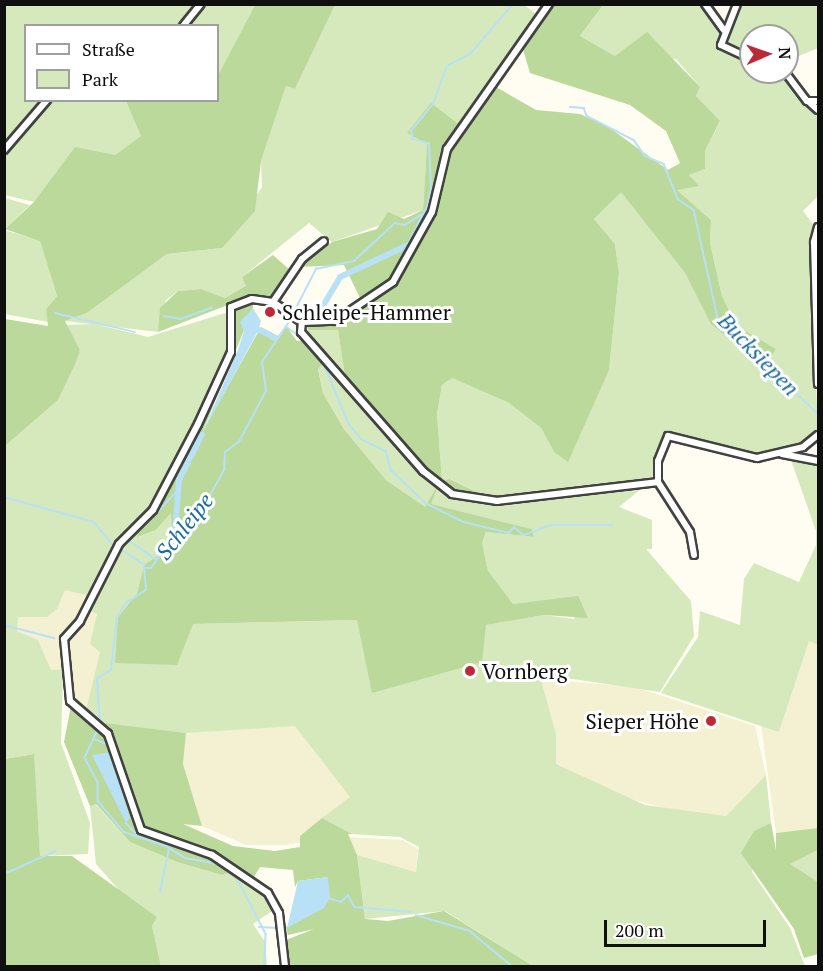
<!DOCTYPE html>
<html>
<head>
<meta charset="utf-8">
<style>
  body { margin:0 }
  #map { position:relative; width:823px; height:971px; overflow:hidden; background:#fffcf2; font-family:"PT Serif",serif }
  div>[style] { position:absolute }
  [style*='--x'] { left:calc(var(--x)*1px); top:calc(var(--y)*1px); width:calc(var(--w)*1px); rotate:calc(var(--a)*1deg) }
  .farmland>* { inset:0; background:#f4f0d2 }
  .green>* { inset:0; background:#d5e9bc }
  .forest>* { inset:0; background:#bad99b }
  .water>* { inset:0; background:#b8e1f5 }
  .stream>* { height:1.5px; margin:-0.75px; padding:0 0.75px; transform-origin:0.75px; border-radius:0.75px; background:#b8e1f5 }
  .canal>* { height:6px; margin:-3px; padding:0 3px; transform-origin:3px; border-radius:3px; background:#b8e1f5 }
  .roads { filter:drop-shadow(2px 0 #424242) drop-shadow(-2px 0 #424242) drop-shadow(0 2px #424242) drop-shadow(0 -2px #424242) }
  .street>* { height:6px; margin:-3px; padding:0 3px; transform-origin:3px; border-radius:3px; background:#fff }
  .dots>* { width:16px; height:16px; translate:-50% -50%; box-sizing:border-box; border:3px solid #fff; border-radius:50% }
  span { translate:-50% -50%; white-space:nowrap; text-align:center; line-height:1.15; -webkit-text-stroke:6px #fff; paint-order:stroke }
  .poi-label { font-size:21px; color:#0f0f0f }
  .left { translate:0 -50%; text-align:left }
  .right { translate:-100% -50%; text-align:right }
  .water-label { font-size:22px; color:#1b6b9f; font-style:italic }
  .frame { position:absolute; inset:0; border:6px solid #0f0f0f; pointer-events:none }
  .legend { position:absolute; left:24px; top:24px; width:195px; height:78px; box-sizing:border-box; background:#fff; border:2px solid #9f9f9f; margin:0; padding:8px 10px; list-style:none; font-size:18px; color:#0f0f0f }
  .legend li { display:flex; align-items:center; gap:12px; height:30px }
  .legend b { width:30px; border:2px solid #9f9f9f }
  .north { position:absolute; left:739px; top:24px; width:60px; height:60px; box-sizing:border-box; background:#fff; border:2px solid #9f9f9f; border-radius:50%; rotate:88deg; font-size:16px; font-weight:700; line-height:24px; text-align:center; color:#0f0f0f }
  .north::after { content:''; display:block; margin:auto; width:21px; height:27px; background:#bd2a37; clip-path:polygon(50% 0,100% 100%,50% 72%,0 100%) }
  .scale { position:absolute; left:604px; top:920px; width:162px; height:27px; box-sizing:border-box; border:3px solid #0f0f0f; border-top:0; padding-left:8px; font-size:18px; line-height:21px; white-space:nowrap; color:#0f0f0f; -webkit-text-stroke:4px #fff; paint-order:stroke }
</style>
</head>
<body>
<div id="map">
  <div class="farmland">
    <div style="clip-path:polygon(65px 589px,90px 596px,99px 623px,100px 652px,85px 714px,73px 700px,66px 669px,51px 670px,38px 640px,17px 631px,18px 616px,57px 609px)"></div>
    <div style="clip-path:polygon(809px 640px,818px 645px,818px 828px,776px 833px,761px 725px,779px 732px)"></div>
    <div style="clip-path:polygon(540px 679px,635px 687px,755px 726px,766px 775px,726px 816px,671px 810px,621px 796px,556px 764px,556px 734px)"></div>
    <div style="clip-path:polygon(295px 725px,351px 797px,300px 836px,302px 842px,287px 845px,246px 845px,202px 826px,183px 764px,186px 733px)"></div>
    <div style="clip-path:polygon(348px 837px,403px 840px,418px 849px,416px 872px,357px 855px)"></div>
  </div>
  <div class="green">
    <div style="clip-path:polygon(5px 5px,199px 5px,178px 25px,26px 26px,26px 100px,44px 101px,5px 147px)"></div>
    <div style="clip-path:polygon(203px 5px,255px 5px,218px 75px,218px 26px,187px 26px)"></div>
    <div style="clip-path:polygon(335px 5px,524px 5px,539px 16px,461px 126px,407px 133px,427px 144px,423px 210px,332px 242px,309px 223px,242px 277px,247px 286px,225px 298px,201px 289px,178px 291px,166px 300px,158px 332px,65px 321px,87px 313px,167px 254px,222px 248px,262px 187px,261px 161px,286px 86px,295px 89px)"></div>
    <div style="clip-path:polygon(603px 5px,704px 5px,719px 34px,720px 51px,751px 62px,751px 72px,781px 72px,818px 114px,818px 196px,803px 211px,815px 227px,811px 248px,818px 432px,803px 445px,757px 457px,669px 433px,662px 437px,652px 479px,493px 500px,451px 479px,442px 482px,437px 414px,442px 385px,452px 378px,509px 403px,541px 428px,554px 452px,609px 370px,619px 273px,615px 244px,594px 219px,621px 191px,685px 273px,712px 324px,764px 366px,776px 349px,736px 325px,722px 296px,710px 243px,711px 220px,676px 189px,698px 186px,689px 175px,705px 169px,705px 151px,720px 122px,696px 96px,700px 87px,676px 59px,615px 56px,580px 36px)"></div>
    <div style="clip-path:polygon(738px 5px,818px 5px,818px 48px,787px 61px,787px 36px,751px 36px,751px 57px,724px 46px)"></div>
    <div style="clip-path:polygon(50px 101px,126px 101px,142px 136px,115px 155px,54px 178px,34px 202px,5px 195px,4px 152px)"></div>
    <div style="clip-path:polygon(5px 198px,30px 205px,5px 229px)"></div>
    <div style="clip-path:polygon(4px 230px,40px 240px,57px 296px,46px 309px,48px 322px,5px 314px)"></div>
    <div style="clip-path:polygon(225px 313px,231px 326px,230px 351px,152px 509px,118px 544px,90px 596px,65px 590px,57px 609px,47px 617px,18px 617px,17px 631px,38px 640px,51px 670px,63px 669px,61px 743px,90px 823px,88px 854px,40px 856px,33px 754px,5px 759px,5px 446px,58px 400px,80px 350px,66px 325px,95px 324px,148px 337px)"></div>
    <div style="clip-path:polygon(308px 330px,338px 330px,345px 376px,309px 336px)"></div>
    <div style="clip-path:polygon(325px 361px,436px 488px,425px 508px,386px 480px,344px 429px,323px 393px,318px 368px)"></div>
    <div style="clip-path:polygon(791px 460px,818px 464px,818px 645px,809px 641px,779px 732px,661px 693px,698px 637px,700px 611px,740px 625px,744px 579px,754px 563px,799px 582px,816px 545px,816px 531px)"></div>
    <div style="clip-path:polygon(646px 485px,619px 507px,652px 520px,652px 549px,646px 549px,691px 601px,694px 636px,660px 692px,573px 679px,541px 680px,556px 734px,556px 764px,645px 805px,726px 816px,766px 775px,771px 823px,754px 831px,752px 872px,790px 928px,805px 966px,533px 966px,445px 911px,365px 919px,357px 855px,416px 872px,419px 847px,400px 837px,352px 834px,322px 818px,350px 797px,295px 726px,186px 733px,103px 726px,85px 714px,100px 652px,90px 644px,97px 614px,88px 610px,120px 544px,136px 528px,139px 537px,156px 530px,172px 512px,179px 529px,167px 549px,144px 565px,137px 593px,118px 617px,193px 624px,358px 620px,373px 693px,485px 625px,544px 615px,574px 619px,578px 597px,513px 604px,488px 572px,482px 543px,486px 532px,534px 537px,532px 529px,430px 504px,438px 486px,473px 502px,496px 502px)"></div>
    <div style="clip-path:polygon(95px 804px,130px 842px,177px 862px,222px 875px,236px 871px,269px 895px,275px 909px,253px 924px,265px 942px,267px 966px,161px 966px,152px 926px,157px 917px,125px 897px,96px 864px,90px 806px)"></div>
    <div style="clip-path:polygon(818px 850px,818px 882px,789px 864px)"></div>
  </div>
  <div class="forest">
    <div style="clip-path:polygon(255px 5px,335px 5px,295px 89px,286px 86px,261px 161px,255px 211px,222px 248px,167px 254px,87px 313px,65px 321px,80px 350px,76px 362px,58px 400px,5px 446px,5px 319px,48px 326px,46px 309px,57px 296px,40px 241px,5px 229px,34px 202px,75px 147px,115px 155px,141px 136px,126px 101px,218px 100px,218px 75px)"></div>
    <div style="clip-path:polygon(evenodd,553px 5px,603px 5px,580px 36px,615px 56px,647px 32px,700px 87px,696px 96px,720px 121px,705px 151px,705px 169px,689px 175px,699px 186px,677px 190px,711px 220px,710px 243px,722px 296px,736px 325px,776px 349px,765px 367px,711px 324px,685px 273px,621px 192px,594px 219px,615px 244px,619px 273px,609px 370px,568px 462px,554px 452px,541px 428px,509px 403px,452px 378px,442px 385px,437px 414px,442px 481px,450px 479px,493px 500px,452px 493px,425px 471px,344px 378px,438px 486px,431px 504px,532px 529px,534px 537px,486px 532px,482px 543px,488px 571px,513px 604px,578px 596px,588px 618px,544px 615px,486px 625px,482px 662px,372px 693px,357px 620px,193px 624px,177px 665px,115px 663px,118px 617px,137px 593px,144px 565px,167px 549px,178px 529px,172px 529px,171px 513px,156px 530px,138px 537px,136px 528px,155px 510px,233px 352px,234px 313px,242px 304px,253px 301px,253px 308px,203px 431px,261px 327px,278px 336px,286px 326px,297px 341px,307px 340px,345px 376px,338px 330px,308px 330px,307px 326px,340px 322px,404px 271px,438px 202px,447px 155px,496px 87px,536px 110px,580px 114px,607px 126px,668px 170px,680px 163px,666px 131px,630px 105px,530px 73px,522px 46px,553px 5px,325px 361px,436px 488px,425px 507px,386px 480px,344px 429px,323px 393px,318px 369px,325px 361px)"></div>
    <div style="clip-path:polygon(431px 103px,461px 126px,441px 158px,428px 219px,391px 281px,362px 302px,344px 265px,299px 267px,332px 242px,377px 229px,388px 212px,404px 219px,423px 210px,427px 144px,407px 133px)"></div>
    <div style="clip-path:polygon(273px 255px,291px 271px,271px 299px,243px 299px,158px 332px,160px 308px,178px 291px,201px 289px,225px 298px,246px 286px,242px 277px)"></div>
    <div style="clip-path:polygon(71px 706px,107px 734px,129px 808px,143px 834px,212px 856px,236px 871px,222px 875px,177px 862px,130px 842px,96px 804px,90px 806px,64px 742px)"></div>
    <div style="clip-path:polygon(104px 723px,186px 733px,183px 764px,202px 826px,183px 824px,233px 846px,275px 851px,300px 847px,300px 836px,322px 818px,352px 834px,348px 834px,357px 855px,365px 919px,388px 921px,444px 911px,533px 966px,290px 966px,286px 940px,314px 929px,288px 935px,286px 927px,316px 909px,328px 877px,298px 881px,295px 887px,293px 870px,260px 867px,254px 877px,212px 854px,142px 829px)"></div>
    <div style="clip-path:polygon(34px 754px,40px 856px,72px 856px,157px 917px,152px 926px,161px 966px,5px 966px,5px 759px)"></div>
    <div style="clip-path:polygon(771px 823px,776px 850px,776px 833px,818px 828px,818px 850px,790px 864px,818px 882px,818px 954px,804px 958px,794px 929px,741px 853px,754px 831px)"></div>
  </div>
  <div class="water">
    <div style="clip-path:polygon(253px 308px,261px 321px,258px 331px,202px 434px,238px 350px,244px 331px,240px 322px)"></div>
    <div style="clip-path:polygon(111px 752px,130px 818px,126px 823px,92px 755px)"></div>
    <div style="clip-path:polygon(328px 877px,330px 898px,324px 908px,287px 928px,298px 881px)"></div>
  </div>
  <div class="stream">
    <div style="--x:570;--y:107;--w:14;--a:4"></div>
    <div style="--x:584;--y:108;--w:9;--a:69"></div>
    <div style="--x:587;--y:116;--w:53;--a:27.1"></div>
    <div style="--x:634;--y:140;--w:19;--a:55"></div>
    <div style="--x:645;--y:156;--w:21;--a:23"></div>
    <div style="--x:664;--y:164;--w:38;--a:68"></div>
    <div style="--x:678;--y:199;--w:19;--a:35"></div>
    <div style="--x:694;--y:210;--w:111;--a:77.5"></div>
    <div style="--x:718;--y:318;--w:139;--a:43.8"></div>
    <div style="--x:55;--y:313;--w:82;--a:13.4"></div>
    <div style="--x:293;--y:314;--w:51;--a:-62.9"></div>
    <div style="--x:316;--y:269;--w:39;--a:-12"></div>
    <div style="--x:354;--y:261;--w:56;--a:-42.8"></div>
    <div style="--x:395;--y:223;--w:10;--a:11"></div>
    <div style="--x:405;--y:225;--w:25;--a:-32"></div>
    <div style="--x:426;--y:212;--w:25;--a:-78"></div>
    <div style="--x:431;--y:188;--w:44;--a:-92.6"></div>
    <div style="--x:429;--y:144;--w:17;--a:-163"></div>
    <div style="--x:413;--y:139;--w:8;--a:-104"></div>
    <div style="--x:411;--y:131;--w:35;--a:-51"></div>
    <div style="--x:433;--y:104;--w:40;--a:-69.8"></div>
    <div style="--x:447;--y:66;--w:27;--a:-28"></div>
    <div style="--x:471;--y:53;--w:65;--a:-49.4"></div>
    <div style="--x:164;--y:316;--w:17;--a:10"></div>
    <div style="--x:181;--y:319;--w:33;--a:-20"></div>
    <div style="--x:287;--y:327;--w:21;--a:37"></div>
    <div style="--x:323;--y:361;--w:68;--a:67.6"></div>
    <div style="--x:349;--y:424;--w:19;--a:51"></div>
    <div style="--x:361;--y:439;--w:28;--a:26"></div>
    <div style="--x:386;--y:451;--w:20;--a:75"></div>
    <div style="--x:391;--y:470;--w:50;--a:43.4"></div>
    <div style="--x:427;--y:504;--w:41;--a:25.9"></div>
    <div style="--x:464;--y:522;--w:46;--a:13.7"></div>
    <div style="--x:509;--y:533;--w:8;--a:-50"></div>
    <div style="--x:514;--y:527;--w:13;--a:39"></div>
    <div style="--x:524;--y:535;--w:30;--a:-20"></div>
    <div style="--x:552;--y:525;--w:60;--a:0"></div>
    <div style="--x:4;--y:497;--w:93;--a:15.5"></div>
    <div style="--x:94;--y:522;--w:31;--a:50"></div>
    <div style="--x:145;--y:526;--w:49;--a:-47.5"></div>
    <div style="--x:130;--y:541;--w:32;--a:35"></div>
    <div style="--x:121;--y:549;--w:29;--a:34"></div>
    <div style="--x:4;--y:625;--w:52;--a:14.6"></div>
    <div style="--x:100;--y:723;--w:44;--a:-93.9"></div>
    <div style="--x:97;--y:679;--w:17;--a:-33"></div>
    <div style="--x:111;--y:670;--w:53;--a:-83.5"></div>
    <div style="--x:117;--y:617;--w:17;--a:-57"></div>
    <div style="--x:126;--y:603;--w:24;--a:-33"></div>
    <div style="--x:146;--y:590;--w:22;--a:-95"></div>
    <div style="--x:144;--y:568;--w:7;--a:0"></div>
    <div style="--x:151;--y:568;--w:42;--a:-55.6"></div>
    <div style="--x:175;--y:533;--w:35;--a:-40"></div>
    <div style="--x:202;--y:510;--w:46;--a:-61.2"></div>
    <div style="--x:224;--y:470;--w:18;--a:-87"></div>
    <div style="--x:225;--y:452;--w:17;--a:-36"></div>
    <div style="--x:239;--y:442;--w:58;--a:-62.1"></div>
    <div style="--x:266;--y:391;--w:29;--a:-98"></div>
    <div style="--x:262;--y:362;--w:52;--a:-56"></div>
    <div style="--x:99;--y:728;--w:33;--a:115"></div>
    <div style="--x:85;--y:758;--w:27;--a:62"></div>
    <div style="--x:98;--y:782;--w:19;--a:90"></div>
    <div style="--x:98;--y:801;--w:40;--a:50"></div>
    <div style="--x:124;--y:832;--w:44;--a:18.4"></div>
    <div style="--x:166;--y:846;--w:22;--a:32"></div>
    <div style="--x:185;--y:858;--w:34;--a:10"></div>
    <div style="--x:218;--y:864;--w:24;--a:36"></div>
    <div style="--x:237;--y:878;--w:63;--a:62.6"></div>
    <div style="--x:266;--y:934;--w:32;--a:92"></div>
    <div style="--x:94;--y:739;--w:14;--a:21"></div>
    <div style="--x:107;--y:744;--w:8;--a:67"></div>
    <div style="--x:126;--y:823;--w:16;--a:45"></div>
    <div style="--x:4;--y:874;--w:57;--a:-23.9"></div>
    <div style="--x:160;--y:892;--w:44;--a:-78.2"></div>
    <div style="--x:329;--y:898;--w:13;--a:18"></div>
    <div style="--x:341;--y:902;--w:10;--a:-45"></div>
    <div style="--x:348;--y:895;--w:14;--a:60"></div>
    <div style="--x:355;--y:907;--w:56;--a:5.1"></div>
    <div style="--x:416;--y:915;--w:56;--a:16.5"></div>
    <div style="--x:470;--y:931;--w:55;--a:39.8"></div>
    <div style="--x:259;--y:927;--w:19;--a:3"></div>
  </div>
  <div class="canal">
    <div style="--x:324;--y:304;--w:31;--a:-59"></div>
    <div style="--x:340;--y:277;--w:77;--a:-25.2"></div>
    <div style="--x:410;--y:244;--w:36;--a:-63"></div>
    <div style="--x:259;--y:330;--w:10;--a:24"></div>
    <div style="--x:272;--y:337;--w:3;--a:18"></div>
    <div style="--x:175;--y:533;--w:53;--a:-85.7"></div>
    <div style="--x:179;--y:480;--w:51;--a:-63.4"></div>
  </div>
  <div class="roads">
    <div class="street">
      <div style="--x:705;--y:4;--w:32;--a:54"></div>
      <div style="--x:737;--y:4;--w:44;--a:111.3"></div>
      <div style="--x:721;--y:45;--w:33;--a:25"></div>
      <div style="--x:183;--y:26;--w:28;--a:-51"></div>
      <div style="--x:785;--y:72;--w:36;--a:53"></div>
      <div style="--x:807;--y:101;--w:11;--a:0"></div>
      <div style="--x:808;--y:101;--w:13;--a:42"></div>
      <div style="--x:4;--y:150;--w:66;--a:-49.3"></div>
      <div style="--x:818;--y:227;--w:16;--a:105"></div>
      <div style="--x:814;--y:242;--w:142;--a:88.4"></div>
      <div style="--x:273;--y:302;--w:52;--a:-56"></div>
      <div style="--x:302;--y:259;--w:28;--a:-39"></div>
      <div style="--x:302;--y:322;--w:10;--a:96"></div>
      <div style="--x:301;--y:332;--w:185;--a:48.7"></div>
      <div style="--x:423;--y:471;--w:37;--a:38"></div>
      <div style="--x:452;--y:494;--w:46;--a:8.8"></div>
      <div style="--x:497;--y:501;--w:162;--a:-6.7"></div>
      <div style="--x:782;--y:454;--w:37;--a:11"></div>
      <div style="--x:694;--y:555;--w:23;--a:-100"></div>
      <div style="--x:690;--y:532;--w:59;--a:-122.6"></div>
      <div style="--x:658;--y:482;--w:21;--a:-90"></div>
      <div style="--x:658;--y:461;--w:27;--a:-68"></div>
      <div style="--x:668;--y:436;--w:92;--a:13.9"></div>
      <div style="--x:757;--y:458;--w:47;--a:-13.4"></div>
      <div style="--x:803;--y:447;--w:19;--a:-39"></div>
      <div style="--x:285;--y:966;--w:53;--a:-96.5"></div>
      <div style="--x:279;--y:913;--w:23;--a:-119"></div>
      <div style="--x:268;--y:893;--w:68;--a:-145.8"></div>
      <div style="--x:212;--y:855;--w:75;--a:-160.6"></div>
      <div style="--x:141;--y:830;--w:102;--a:-109"></div>
      <div style="--x:108;--y:734;--w:50;--a:-139"></div>
      <div style="--x:70;--y:701;--w:62;--a:-95.5"></div>
      <div style="--x:64;--y:639;--w:24;--a:-48"></div>
      <div style="--x:80;--y:621;--w:86;--a:-63.1"></div>
      <div style="--x:119;--y:544;--w:48;--a:-45"></div>
      <div style="--x:153;--y:510;--w:97;--a:-62.4"></div>
      <div style="--x:198;--y:424;--w:79;--a:-65.4"></div>
      <div style="--x:231;--y:352;--w:45;--a:-90"></div>
      <div style="--x:231;--y:307;--w:22;--a:-21"></div>
      <div style="--x:252;--y:299;--w:21;--a:8"></div>
      <div style="--x:273;--y:302;--w:35;--a:35"></div>
      <div style="--x:302;--y:322;--w:33;--a:-2"></div>
      <div style="--x:335;--y:321;--w:70;--a:-33.9"></div>
      <div style="--x:393;--y:282;--w:80;--a:-60.9"></div>
      <div style="--x:432;--y:212;--w:65;--a:-76.6"></div>
      <div style="--x:447;--y:149;--w:177;--a:-54.9"></div>
    </div>
  </div>
  <div class="dots">
    <div style="left:270px;top:312px;background:#bd2a37"></div>
    <div style="left:470px;top:671px;background:#bd2a37"></div>
    <div style="left:711px;top:721px;background:#bd2a37"></div>
  </div>
  <div class="poi-label">
    <span class="left" style="left:282px;top:312px">Schleipe-Hammer</span>
    <span class="left" style="left:482px;top:671px">Vornberg</span>
    <span class="right" style="left:699px;top:721px">Sieper Höhe</span>
  </div>
  <div class="water-label">
    <span style="left:759px;top:354px;rotate:46deg">Bucksiepen</span>
    <span style="left:184px;top:526px;rotate:-52deg">Schleipe</span>
  </div>
  <div class="frame"></div>
  <ul class="legend">
  <li><b style="height:8px;background:#fff"></b>Straße</li>
  <li><b style="height:16px;background:#d5e9bc"></b>Park</li>
  </ul>
  <div class="north">N</div>
  <div class="scale">200 m</div>
</div>
</body>
</html>
